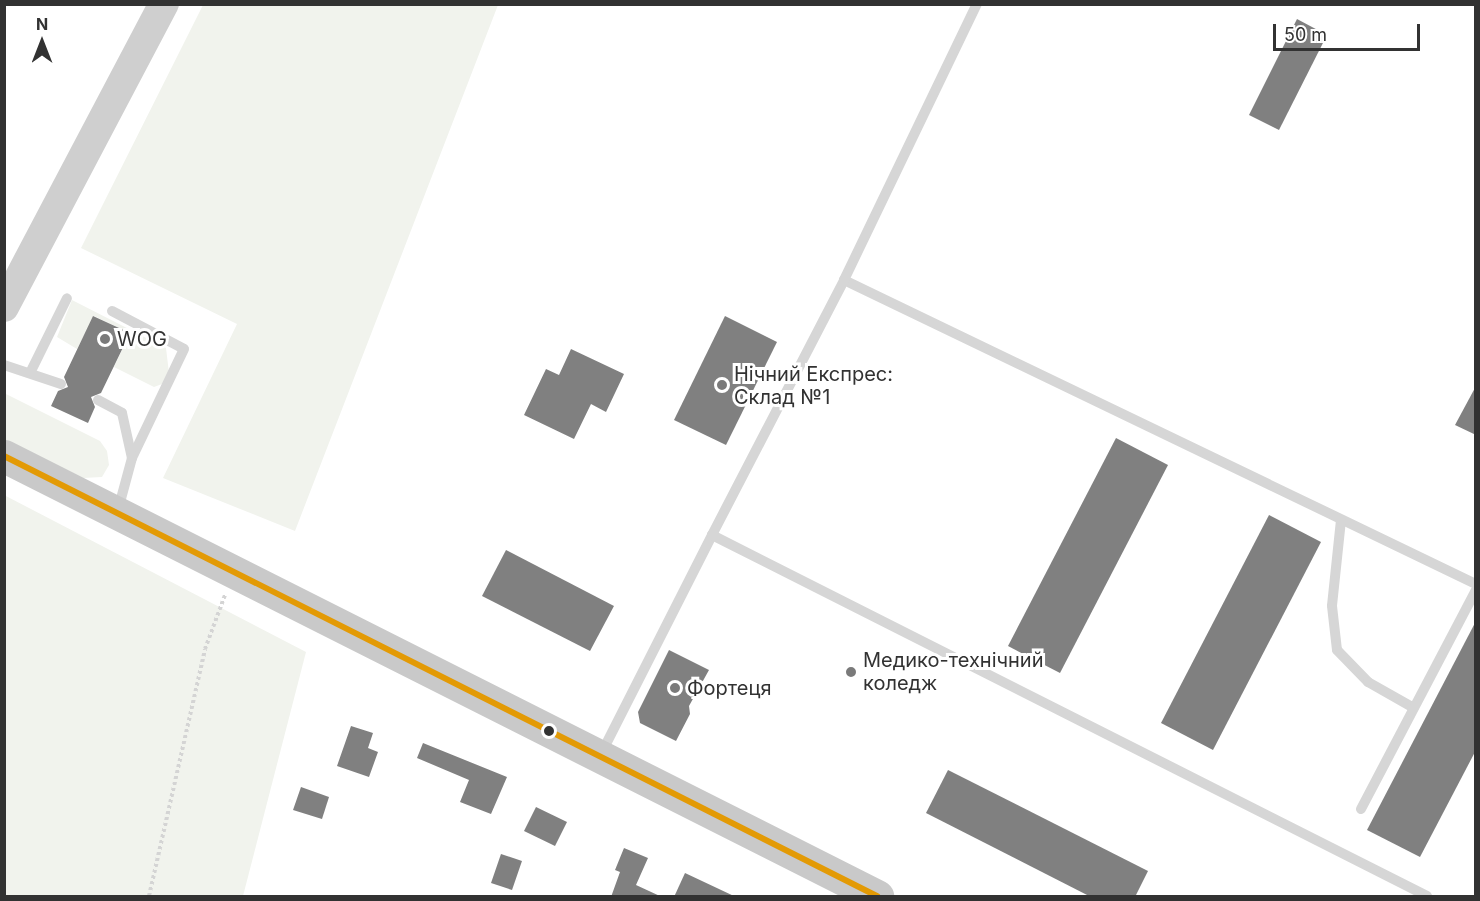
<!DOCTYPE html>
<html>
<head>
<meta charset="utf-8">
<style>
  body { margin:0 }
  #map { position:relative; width:1480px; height:901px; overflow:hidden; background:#fff; font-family:Inter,sans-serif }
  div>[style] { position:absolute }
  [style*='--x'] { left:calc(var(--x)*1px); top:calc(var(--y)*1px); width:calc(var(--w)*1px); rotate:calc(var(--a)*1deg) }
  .green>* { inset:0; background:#f1f3ed }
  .building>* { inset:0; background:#808080 }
  .path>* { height:4px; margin-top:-2px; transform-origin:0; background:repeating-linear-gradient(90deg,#d4d4d4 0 3px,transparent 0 6px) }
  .lane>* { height:10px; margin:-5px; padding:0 5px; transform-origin:5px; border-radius:5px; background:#d6d6d6 }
  .secondary>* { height:30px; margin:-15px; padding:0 15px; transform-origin:15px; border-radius:15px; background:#cfcfcf }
  .primary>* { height:33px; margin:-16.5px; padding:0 16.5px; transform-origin:16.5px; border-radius:16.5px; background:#c9c9c9 }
  .bus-1>* { height:6px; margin:-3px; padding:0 3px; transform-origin:3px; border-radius:3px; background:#e39a05 }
  .dots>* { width:16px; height:16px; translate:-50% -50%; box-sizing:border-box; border:3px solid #fff; border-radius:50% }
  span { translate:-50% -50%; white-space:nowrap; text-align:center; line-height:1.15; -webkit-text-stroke:6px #fff; paint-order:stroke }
  .poi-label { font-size:20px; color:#323232 }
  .left { translate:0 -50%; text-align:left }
  .frame { position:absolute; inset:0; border:6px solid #323232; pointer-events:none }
  .north { position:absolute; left:12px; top:12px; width:60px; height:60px; -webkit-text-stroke:4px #fff; paint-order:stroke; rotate:0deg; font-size:16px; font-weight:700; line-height:24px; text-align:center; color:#323232 }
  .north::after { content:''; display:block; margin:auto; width:21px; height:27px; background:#323232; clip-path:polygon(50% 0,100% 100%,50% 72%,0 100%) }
  .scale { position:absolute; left:1273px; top:24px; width:147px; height:27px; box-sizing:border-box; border:3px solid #323232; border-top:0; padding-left:8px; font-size:18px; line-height:21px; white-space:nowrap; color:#323232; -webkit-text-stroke:4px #fff; paint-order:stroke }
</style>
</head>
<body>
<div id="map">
  <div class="green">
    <div style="clip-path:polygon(203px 5px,498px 5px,295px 531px,163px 478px,237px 324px,81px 248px)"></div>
    <div style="clip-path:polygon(72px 300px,166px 348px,169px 373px,162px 384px,154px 387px,114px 367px,130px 333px,94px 316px,77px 349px,57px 337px)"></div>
    <div style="clip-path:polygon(4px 393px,100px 441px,107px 451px,109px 465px,102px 477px,83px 478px,5px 440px)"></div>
    <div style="clip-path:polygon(4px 495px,306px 652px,243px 896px,5px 896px)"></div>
  </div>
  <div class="building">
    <div style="clip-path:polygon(1297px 19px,1327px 35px,1279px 130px,1249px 115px)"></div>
    <div style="clip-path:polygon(93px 316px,130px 333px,101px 393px,91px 397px,95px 407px,88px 423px,51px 406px,58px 391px,68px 387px,64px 377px)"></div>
    <div style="clip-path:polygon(725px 316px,777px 342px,726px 445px,674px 420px)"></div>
    <div style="clip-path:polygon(571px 349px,624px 374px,606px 412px,591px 404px,574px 439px,524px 415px,546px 369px,559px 375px)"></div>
    <div style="clip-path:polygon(1476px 386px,1476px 435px,1455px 425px)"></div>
    <div style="clip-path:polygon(1116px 438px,1168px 465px,1060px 673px,1008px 646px)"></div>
    <div style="clip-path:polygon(1269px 515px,1321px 542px,1213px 750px,1161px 723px)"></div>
    <div style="clip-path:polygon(506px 550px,614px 606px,590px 651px,482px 596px)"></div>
    <div style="clip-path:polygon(1476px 621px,1476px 750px,1420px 857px,1367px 830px)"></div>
    <div style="clip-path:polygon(669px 650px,709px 670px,689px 706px,690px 714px,676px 741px,640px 723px,638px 712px)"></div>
    <div style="clip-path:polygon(351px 726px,373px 733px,368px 748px,378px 752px,369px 777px,337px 766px)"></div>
    <div style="clip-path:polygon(423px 743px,507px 777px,491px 814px,460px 802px,469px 780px,417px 758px)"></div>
    <div style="clip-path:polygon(948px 770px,1148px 871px,1135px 897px,1091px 897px,926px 813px)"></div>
    <div style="clip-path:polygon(301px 787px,329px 797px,322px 819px,293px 810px)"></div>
    <div style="clip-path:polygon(536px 807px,567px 822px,555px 846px,524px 831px)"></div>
    <div style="clip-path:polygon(624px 848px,648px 858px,636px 885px,662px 897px,611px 897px,620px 872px,615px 870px)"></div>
    <div style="clip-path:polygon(501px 854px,522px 861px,512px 890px,491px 883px)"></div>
    <div style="clip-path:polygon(685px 873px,736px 897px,674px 897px)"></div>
  </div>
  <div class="path">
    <div style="--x:149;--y:896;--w:253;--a:-77.2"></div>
    <div style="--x:205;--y:649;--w:58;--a:-69.7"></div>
  </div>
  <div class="lane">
    <div style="--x:844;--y:280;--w:701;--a:25.69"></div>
    <div style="--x:112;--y:311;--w:81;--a:27.8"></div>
    <div style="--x:184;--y:349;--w:121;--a:115.5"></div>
    <div style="--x:4;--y:365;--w:60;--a:18.4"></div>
    <div style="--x:31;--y:371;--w:81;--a:-63.7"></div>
    <div style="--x:98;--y:400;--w:27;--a:28"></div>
    <div style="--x:122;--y:413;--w:46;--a:77.5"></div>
    <div style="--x:132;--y:458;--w:54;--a:105.1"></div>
    <div style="--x:1341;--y:520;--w:86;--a:96"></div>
    <div style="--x:1332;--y:606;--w:44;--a:83.5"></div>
    <div style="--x:1337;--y:650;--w:45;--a:45.9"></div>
    <div style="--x:1368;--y:682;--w:51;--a:29.6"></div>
    <div style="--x:712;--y:535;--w:287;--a:-62.6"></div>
    <div style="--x:844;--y:280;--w:306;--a:-64.3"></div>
    <div style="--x:601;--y:754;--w:246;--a:-63.1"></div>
    <div style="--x:712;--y:535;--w:801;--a:26.79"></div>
    <div style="--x:1361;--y:809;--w:247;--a:-62.3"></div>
  </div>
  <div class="secondary">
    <div style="--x:4;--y:307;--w:343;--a:-62.2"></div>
  </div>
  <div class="primary">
    <div style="--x:4;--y:456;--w:978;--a:26.75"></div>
  </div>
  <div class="bus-1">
    <div style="--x:4;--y:456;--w:978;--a:26.75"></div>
  </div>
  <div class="dots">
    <div style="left:105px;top:339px;background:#7a7a7a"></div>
    <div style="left:722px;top:385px;background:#7a7a7a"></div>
    <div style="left:851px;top:672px;background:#7a7a7a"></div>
    <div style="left:675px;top:688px;background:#7a7a7a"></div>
    <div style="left:549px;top:731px;background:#323232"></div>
  </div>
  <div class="poi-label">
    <span class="left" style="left:117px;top:339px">WOG</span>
    <span class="left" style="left:734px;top:386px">Нічний Експрес:<br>Склад №1</span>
    <span class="left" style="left:863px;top:672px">Медико-технічний<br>коледж</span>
    <span class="left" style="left:687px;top:688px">Фортеця</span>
  </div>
  <div class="frame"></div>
  <div class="north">N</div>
  <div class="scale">50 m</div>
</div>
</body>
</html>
